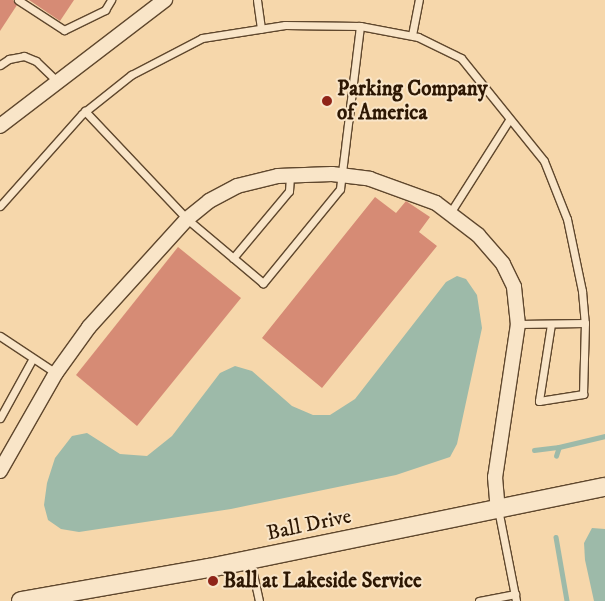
<!DOCTYPE html>
<html>
<head>
<meta charset="utf-8">
<style>
  body { margin:0 }
  #map { position:relative; width:605px; height:601px; overflow:hidden; background:#f6d7ab; font-family:"IM FELL DW Pica",serif }
  div>[style] { position:absolute }
  [style*='--x'] { left:calc(var(--x)*1px); top:calc(var(--y)*1px); width:calc(var(--w)*1px); rotate:calc(var(--a)*1deg) }
  .water>* { inset:0; background:#9dbaa9 }
  .stream>* { height:4.5px; margin:-2.25px; padding:0 2.25px; transform-origin:2.25px; border-radius:2.25px; background:#9dbaa9 }
  .building>* { inset:0; background:#d68b75 }
  .roads { filter:drop-shadow(1px 0 #5f472d) drop-shadow(-1px 0 #5f472d) drop-shadow(0 1px #5f472d) drop-shadow(0 -1px #5f472d) }
  .service>* { height:7px; margin:-3.5px; padding:0 3.5px; transform-origin:3.5px; border-radius:3.5px; background:#f9e5c8 }
  .minor>* { height:14px; margin:-7px; padding:0 7px; transform-origin:7px; border-radius:7px; background:#f9e5c8 }
  .tertiary>* { height:18px; margin:-9px; padding:0 9px; transform-origin:9px; border-radius:9px; background:#f9e5c8 }
  .dots>* { width:14px; height:14px; translate:-50% -50%; box-sizing:border-box; border:2px solid #f9e5c8; border-radius:50% }
  span { translate:-50% -50%; white-space:nowrap; text-align:center; line-height:1.15; -webkit-text-stroke:4px #f9e5c8; paint-order:stroke }
  .poi-label { font-size:21px; color:#2d1703; font-weight:700 }
  .left { translate:0 -50%; text-align:left }
  .street-label { font-size:21px; color:#2d1703 }
</style>
</head>
<body>
<div id="map">
  <div class="water">
    <div style="clip-path:polygon(457px 276px,466px 279px,477px 295px,482px 328px,457px 444px,450px 457px,396px 475px,231px 509px,79px 532px,61px 529px,48px 520px,44px 505px,47px 483px,55px 458px,72px 436px,87px 433px,120px 454px,147px 456px,172px 436px,220px 373px,235px 366px,252px 371px,292px 406px,313px 415px,330px 415px,355px 399px,446px 282px)"></div>
    <div style="clip-path:polygon(592px 528px,605px 529px,605px 601px,594px 601px,585px 560px,584px 543px)"></div>
  </div>
  <div class="stream">
    <div style="--x:534;--y:450;--w:25;--a:-7"></div>
    <div style="--x:556;--y:456;--w:9;--a:-72"></div>
    <div style="--x:559;--y:447;--w:47;--a:-13.4"></div>
    <div style="--x:556;--y:537;--w:65;--a:80.2"></div>
  </div>
  <div class="building">
    <div style="clip-path:polygon(0 0,13px 0,17px 5px,0 31px)"></div>
    <div style="clip-path:polygon(29px 0,74px 0,60px 21px)"></div>
    <div style="clip-path:polygon(375px 197px,396px 213px,406px 201px,430px 217px,419px 232px,437px 246px,322px 388px,262px 338px)"></div>
    <div style="clip-path:polygon(178px 247px,241px 298px,137px 426px,76px 375px)"></div>
  </div>
  <div class="roads">
    <div class="service">
      <div style="--x:18;--y:0;--w:55;--a:33.1"></div>
      <div style="--x:64;--y:30;--w:46;--a:-26"></div>
      <div style="--x:105;--y:10;--w:12;--a:-59"></div>
      <div style="--x:257;--y:0;--w:29;--a:82"></div>
      <div style="--x:360;--y:26;--w:59;--a:10.7"></div>
      <div style="--x:418;--y:37;--w:48;--a:26"></div>
      <div style="--x:461;--y:58;--w:132;--a:51.1"></div>
      <div style="--x:544;--y:161;--w:62;--a:68.4"></div>
      <div style="--x:567;--y:219;--w:74;--a:78.2"></div>
      <div style="--x:582;--y:291;--w:32;--a:85"></div>
      <div style="--x:585;--y:323;--w:67;--a:179.1"></div>
      <div style="--x:412;--y:35;--w:36;--a:-79"></div>
      <div style="--x:0;--y:65;--w:11;--a:-34"></div>
      <div style="--x:9;--y:59;--w:15;--a:-11"></div>
      <div style="--x:24;--y:56;--w:13;--a:23"></div>
      <div style="--x:36;--y:61;--w:30;--a:44"></div>
      <div style="--x:0;--y:206;--w:123;--a:-48.3"></div>
      <div style="--x:82;--y:114;--w:63;--a:-38.5"></div>
      <div style="--x:131;--y:75;--w:80;--a:-27.5"></div>
      <div style="--x:202;--y:38;--w:84;--a:-8.9"></div>
      <div style="--x:285;--y:25;--w:75;--a:0.8"></div>
      <div style="--x:360;--y:26;--w:164;--a:97"></div>
      <div style="--x:340;--y:189;--w:122;--a:129.3"></div>
      <div style="--x:263;--y:283;--w:99;--a:-139.9"></div>
      <div style="--x:187;--y:219;--w:149;--a:-133.4"></div>
      <div style="--x:450;--y:213;--w:110;--a:-57.6"></div>
      <div style="--x:233;--y:258;--w:87;--a:-50.1"></div>
      <div style="--x:289;--y:191;--w:16;--a:-86"></div>
      <div style="--x:551;--y:324;--w:78;--a:98.9"></div>
      <div style="--x:539;--y:401;--w:45;--a:-9"></div>
      <div style="--x:583;--y:394;--w:71;--a:-88.4"></div>
      <div style="--x:0;--y:336;--w:67;--a:33.5"></div>
      <div style="--x:0;--y:418;--w:68;--a:-61.2"></div>
      <div style="--x:498;--y:509;--w:94;--a:78.9"></div>
      <div style="--x:250;--y:560;--w:42;--a:77.6"></div>
      <div style="--x:479;--y:601;--w:37;--a:-11"></div>
    </div>
    <div class="minor">
      <div style="--x:0;--y:126;--w:208;--a:-37.4"></div>
      <div style="--x:0;--y:471;--w:113;--a:-60.3"></div>
      <div style="--x:56;--y:373;--w:57;--a:-54.3"></div>
      <div style="--x:89;--y:327;--w:146;--a:-47.8"></div>
      <div style="--x:187;--y:219;--w:28;--a:-39"></div>
      <div style="--x:209;--y:201;--w:32;--a:-28"></div>
      <div style="--x:237;--y:186;--w:42;--a:-13.7"></div>
      <div style="--x:278;--y:176;--w:54;--a:-2.1"></div>
      <div style="--x:332;--y:174;--w:38;--a:7"></div>
      <div style="--x:370;--y:179;--w:70;--a:20"></div>
      <div style="--x:436;--y:203;--w:53;--a:37.3"></div>
      <div style="--x:478;--y:235;--w:38;--a:49"></div>
      <div style="--x:503;--y:264;--w:25;--a:64"></div>
      <div style="--x:514;--y:287;--w:37;--a:84"></div>
      <div style="--x:518;--y:324;--w:155;--a:98.5"></div>
      <div style="--x:495;--y:477;--w:32;--a:85"></div>
    </div>
    <div class="tertiary">
      <div style="--x:21;--y:601;--w:191;--a:-10"></div>
      <div style="--x:209;--y:568;--w:404;--a:-11.6"></div>
    </div>
  </div>
  <div class="dots">
    <div style="left:327px;top:101px;background:#8f2418"></div>
    <div style="left:213px;top:581px;background:#8f2418"></div>
  </div>
  <div class="poi-label">
    <span class="left" style="left:337px;top:101px">Parking Company<br>of America</span>
    <span class="left" style="left:223px;top:581px">Ball at Lakeside Service</span>
  </div>
  <div class="street-label">
    <span style="left:309px;top:525px;rotate:-12deg">Ball Drive</span>
  </div>
</div>
</body>
</html>
